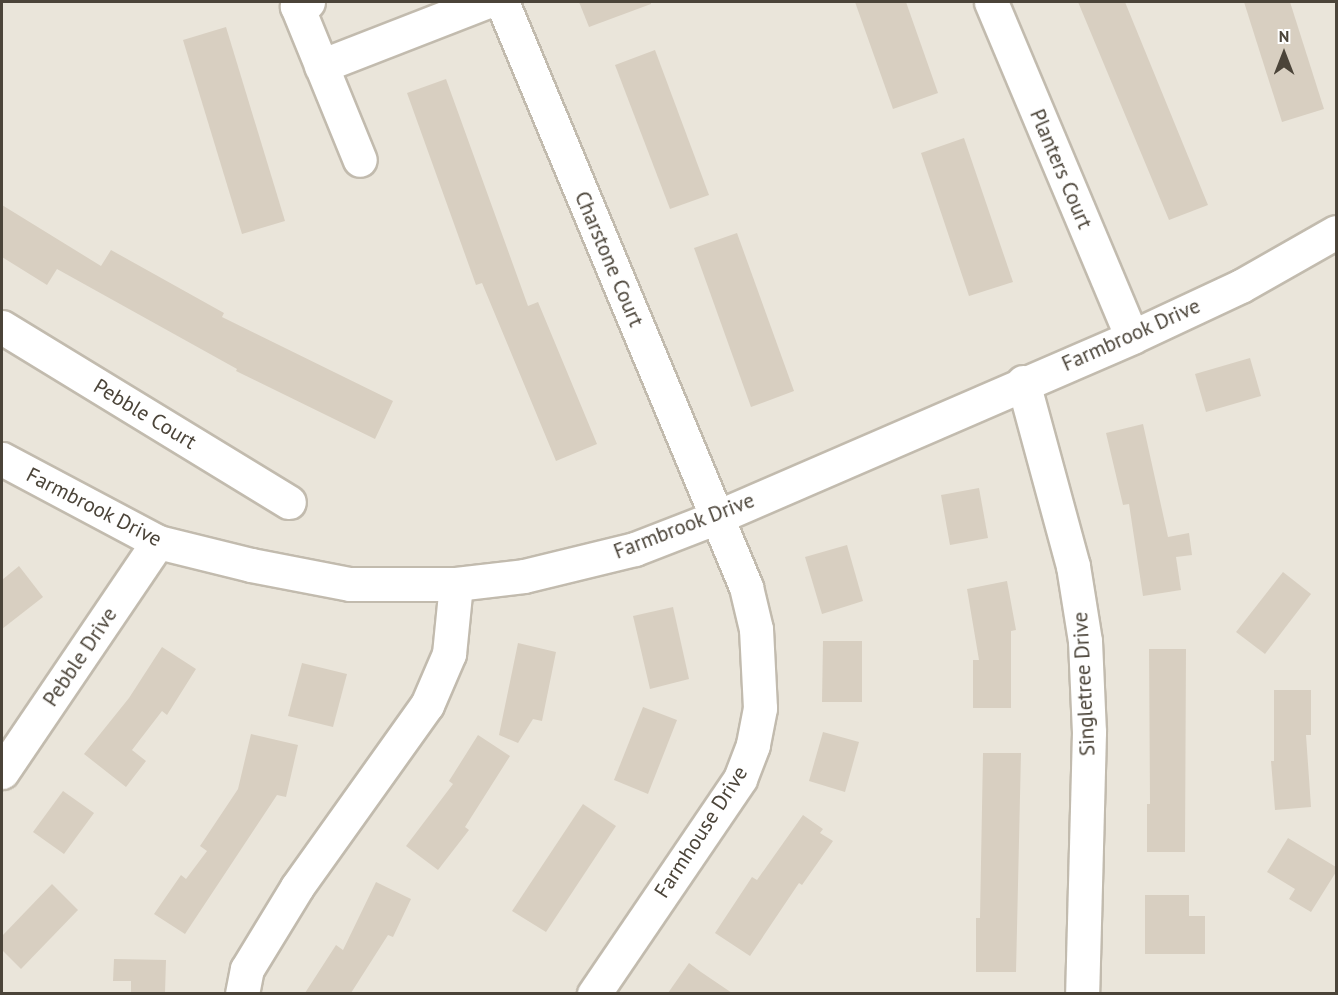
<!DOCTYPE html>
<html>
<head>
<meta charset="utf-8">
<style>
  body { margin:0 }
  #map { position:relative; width:1338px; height:995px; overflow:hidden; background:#f6f3ec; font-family:"PT Sans",sans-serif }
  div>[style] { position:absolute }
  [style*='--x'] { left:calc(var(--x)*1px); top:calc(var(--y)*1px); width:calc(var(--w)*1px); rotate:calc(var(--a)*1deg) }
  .residential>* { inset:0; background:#eae5da }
  .building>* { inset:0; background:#d8cfc1 }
  .roads { filter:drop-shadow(2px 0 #c2bbae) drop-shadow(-2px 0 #c2bbae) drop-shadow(0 2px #c2bbae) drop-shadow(0 -2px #c2bbae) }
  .minor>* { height:33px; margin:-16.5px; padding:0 16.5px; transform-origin:16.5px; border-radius:16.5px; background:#fff }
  span { translate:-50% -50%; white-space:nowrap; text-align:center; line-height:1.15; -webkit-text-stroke:4.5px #fff; paint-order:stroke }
  .street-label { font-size:21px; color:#4b4439 }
  .frame { position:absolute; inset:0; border:3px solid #4b4439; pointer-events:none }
  .north { position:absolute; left:1254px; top:24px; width:60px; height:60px; -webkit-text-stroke:4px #fff; paint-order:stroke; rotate:0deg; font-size:16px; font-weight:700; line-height:24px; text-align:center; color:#4b4439 }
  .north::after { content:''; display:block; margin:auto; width:21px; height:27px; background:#4b4439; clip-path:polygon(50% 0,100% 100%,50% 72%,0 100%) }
</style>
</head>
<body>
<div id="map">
  <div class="residential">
    <div style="clip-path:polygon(2px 2px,1336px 2px,1336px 993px,2px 993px)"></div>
  </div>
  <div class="building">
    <div style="clip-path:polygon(579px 2px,651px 2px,651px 4px,589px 27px)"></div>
    <div style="clip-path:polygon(855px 2px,906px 2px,938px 93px,893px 109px)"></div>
    <div style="clip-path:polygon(1078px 2px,1125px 2px,1208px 205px,1169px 220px)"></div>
    <div style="clip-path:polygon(1244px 2px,1290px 2px,1324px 109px,1282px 122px)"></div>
    <div style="clip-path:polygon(226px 27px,285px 221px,242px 234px,183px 40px)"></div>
    <div style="clip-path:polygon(655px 50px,709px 195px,670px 209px,615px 65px)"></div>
    <div style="clip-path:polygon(446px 79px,528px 306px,538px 302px,597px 444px,556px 461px,482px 283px,476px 285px,407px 93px)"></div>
    <div style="clip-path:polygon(964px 138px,1013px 282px,969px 296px,921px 153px)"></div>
    <div style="clip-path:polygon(2px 205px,101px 266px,111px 250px,224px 313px,222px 317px,393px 401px,375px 439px,236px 371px,237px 369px,57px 269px,47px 285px,2px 257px)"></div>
    <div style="clip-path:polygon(737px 233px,794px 391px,751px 407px,694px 248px)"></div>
    <div style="clip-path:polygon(1250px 358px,1261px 396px,1206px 412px,1195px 374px)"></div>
    <div style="clip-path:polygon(1143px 424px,1168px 537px,1189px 533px,1192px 555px,1176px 557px,1181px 590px,1143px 596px,1129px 504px,1123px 505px,1106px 433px)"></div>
    <div style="clip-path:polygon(979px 488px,988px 538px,950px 545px,941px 495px)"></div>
    <div style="clip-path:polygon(847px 545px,863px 601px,822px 614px,805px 557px)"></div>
    <div style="clip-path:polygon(19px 566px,43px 597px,2px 629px,2px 580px)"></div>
    <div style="clip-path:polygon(1283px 572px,1311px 594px,1265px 654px,1236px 632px)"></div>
    <div style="clip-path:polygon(1007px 581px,1016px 630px,1011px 631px,1011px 708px,973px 708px,973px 660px,979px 660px,967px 589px)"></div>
    <div style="clip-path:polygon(673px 607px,689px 679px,650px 689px,633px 616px)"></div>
    <div style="clip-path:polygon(823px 641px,862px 641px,862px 702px,822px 702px)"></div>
    <div style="clip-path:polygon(518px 643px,556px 652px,542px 721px,533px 719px,518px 743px,499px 735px)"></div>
    <div style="clip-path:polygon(162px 647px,196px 669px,167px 715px,162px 711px,132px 750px,146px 761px,126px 787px,84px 754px,129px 698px)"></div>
    <div style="clip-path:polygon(1149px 649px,1186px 649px,1185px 852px,1147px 852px,1147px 804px,1150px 804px)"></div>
    <div style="clip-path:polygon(302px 663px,347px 674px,333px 727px,288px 716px)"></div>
    <div style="clip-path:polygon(1274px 690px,1311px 690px,1311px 735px,1306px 735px,1311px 807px,1275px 810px,1271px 761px,1274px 761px)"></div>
    <div style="clip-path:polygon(643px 707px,677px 720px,648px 794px,614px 780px)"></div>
    <div style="clip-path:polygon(823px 732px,859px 742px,845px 792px,809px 781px)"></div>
    <div style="clip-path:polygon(251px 734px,298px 745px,286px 797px,277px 795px,185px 934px,154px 914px,181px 875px,186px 879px,207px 851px,200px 846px,238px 789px)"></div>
    <div style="clip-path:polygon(478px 735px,510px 756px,465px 827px,469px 830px,438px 870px,406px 846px,453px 784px,449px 781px)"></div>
    <div style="clip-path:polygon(983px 753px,1021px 753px,1016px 972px,976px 972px,976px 918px,980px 918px)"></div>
    <div style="clip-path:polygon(63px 791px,94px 813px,64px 854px,33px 832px)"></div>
    <div style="clip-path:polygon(583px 804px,616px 826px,546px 932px,512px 911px)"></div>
    <div style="clip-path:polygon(803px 815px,823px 829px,820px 833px,833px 841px,802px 885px,799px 883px,750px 956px,715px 933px,752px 877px,757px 880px)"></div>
    <div style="clip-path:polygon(1288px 838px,1336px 867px,1336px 872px,1311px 912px,1289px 899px,1295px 889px,1267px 872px)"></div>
    <div style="clip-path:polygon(376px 882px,411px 899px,393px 937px,388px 935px,351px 993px,305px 993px,336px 945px,343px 950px)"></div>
    <div style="clip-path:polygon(52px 884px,78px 910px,21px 969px,2px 950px,2px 936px)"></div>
    <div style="clip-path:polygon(1145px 895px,1189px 895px,1189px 916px,1205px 916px,1205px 954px,1145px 954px)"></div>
    <div style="clip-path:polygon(114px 959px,166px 960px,165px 993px,131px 993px,131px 981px,113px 981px)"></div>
    <div style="clip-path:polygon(689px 963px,701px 972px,732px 993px,668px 993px)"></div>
  </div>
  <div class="roads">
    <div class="minor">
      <div style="--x:308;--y:2;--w:12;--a:160"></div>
      <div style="--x:297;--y:6;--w:166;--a:67.8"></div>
      <div style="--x:502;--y:2;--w:634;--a:67.36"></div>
      <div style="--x:746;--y:587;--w:43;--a:76.6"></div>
      <div style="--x:756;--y:629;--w:79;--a:87.1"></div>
      <div style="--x:760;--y:708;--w:38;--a:101"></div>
      <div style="--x:753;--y:745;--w:36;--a:111"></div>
      <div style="--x:740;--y:779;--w:260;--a:124.2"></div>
      <div style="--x:991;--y:2;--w:363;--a:67.2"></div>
      <div style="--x:321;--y:66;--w:176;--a:-21.3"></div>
      <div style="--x:2;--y:327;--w:336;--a:31.4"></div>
      <div style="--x:1023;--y:382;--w:191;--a:74.8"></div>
      <div style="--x:1073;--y:566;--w:76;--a:80.9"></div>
      <div style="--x:1085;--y:641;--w:91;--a:87.5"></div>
      <div style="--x:1089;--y:732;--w:262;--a:91.5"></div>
      <div style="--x:2;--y:459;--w:177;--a:28"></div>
      <div style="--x:158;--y:542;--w:96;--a:13.9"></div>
      <div style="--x:251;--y:565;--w:101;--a:10.9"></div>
      <div style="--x:350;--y:584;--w:106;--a:0"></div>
      <div style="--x:456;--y:584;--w:68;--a:-6.7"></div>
      <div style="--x:524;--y:576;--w:114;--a:-13.7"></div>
      <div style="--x:635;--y:549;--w:88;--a:-21.3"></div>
      <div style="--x:717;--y:517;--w:452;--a:-23.4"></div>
      <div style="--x:1132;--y:337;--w:120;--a:-25.1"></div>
      <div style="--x:1241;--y:286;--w:109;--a:-29.6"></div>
      <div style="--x:2;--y:772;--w:278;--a:-55.9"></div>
      <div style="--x:242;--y:994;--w:25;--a:-79"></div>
      <div style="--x:247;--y:969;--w:96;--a:-58.6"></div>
      <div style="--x:297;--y:887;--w:224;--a:-54.5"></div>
      <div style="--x:427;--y:705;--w:56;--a:-66.7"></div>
      <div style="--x:449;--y:654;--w:70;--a:-84.3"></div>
    </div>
  </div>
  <div class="street-label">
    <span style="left:1061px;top:169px;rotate:67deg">Planters Court</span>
    <span style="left:609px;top:259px;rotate:67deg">Charstone Court</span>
    <span style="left:1131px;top:335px;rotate:-24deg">Farmbrook Drive</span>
    <span style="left:145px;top:414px;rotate:31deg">Pebble Court</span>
    <span style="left:94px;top:507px;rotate:27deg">Farmbrook Drive</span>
    <span style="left:684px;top:526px;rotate:-21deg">Farmbrook Drive</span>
    <span style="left:80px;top:657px;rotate:-56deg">Pebble Drive</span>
    <span style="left:1084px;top:684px;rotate:-93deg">Singletree Drive</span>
    <span style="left:701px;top:832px;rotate:-57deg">Farmhouse Drive</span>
  </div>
  <div class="frame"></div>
  <div class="north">N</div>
</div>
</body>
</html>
